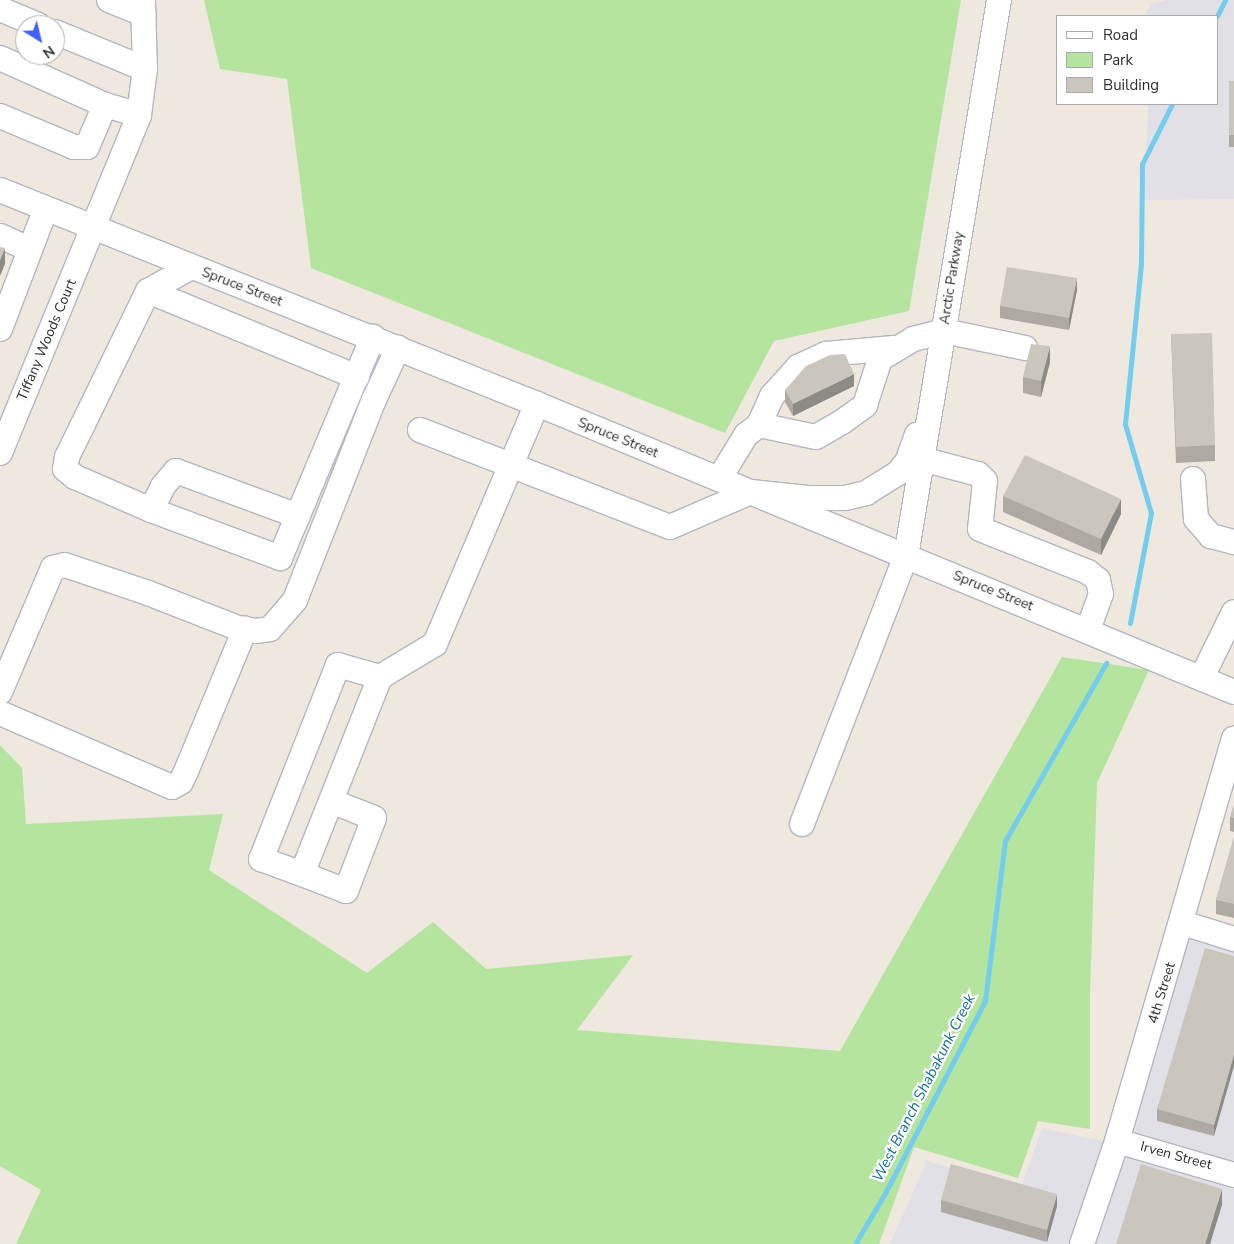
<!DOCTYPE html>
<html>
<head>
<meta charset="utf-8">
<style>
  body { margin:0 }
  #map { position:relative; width:1234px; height:1244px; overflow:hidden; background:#eee8df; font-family:"Nunito Sans",sans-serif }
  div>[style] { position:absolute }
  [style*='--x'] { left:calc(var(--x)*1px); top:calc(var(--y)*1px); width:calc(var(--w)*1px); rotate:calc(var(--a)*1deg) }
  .industrial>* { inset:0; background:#e2e0e7 }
  .green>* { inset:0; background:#b4e49d }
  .stream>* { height:5px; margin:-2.5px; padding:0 2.5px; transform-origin:2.5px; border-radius:2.5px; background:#74cdef }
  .roads { filter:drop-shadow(1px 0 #b3b5c0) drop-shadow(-1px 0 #b3b5c0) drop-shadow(0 1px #b3b5c0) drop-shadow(0 -1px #b3b5c0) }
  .minor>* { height:24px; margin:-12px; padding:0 12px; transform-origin:12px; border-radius:12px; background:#fff }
  .wall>* { inset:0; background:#aeaaa3 }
  .shaded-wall>* { inset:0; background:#8d8b85 }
  .building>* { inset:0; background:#cac6be }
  span { translate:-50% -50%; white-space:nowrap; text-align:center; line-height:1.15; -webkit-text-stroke:4.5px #fff; paint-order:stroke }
  .street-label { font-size:14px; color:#2d2d2d }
  .water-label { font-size:15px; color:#0e6c9f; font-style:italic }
  .legend { position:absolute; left:1056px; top:15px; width:162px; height:90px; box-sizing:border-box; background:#fff; border:1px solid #ababab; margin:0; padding:6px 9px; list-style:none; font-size:15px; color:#2d2d2d }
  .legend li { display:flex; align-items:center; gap:10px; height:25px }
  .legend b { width:25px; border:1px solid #ababab }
  .north { position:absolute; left:15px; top:15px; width:50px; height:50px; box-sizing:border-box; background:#fff; border:1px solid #ababab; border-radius:50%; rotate:144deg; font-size:14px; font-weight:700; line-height:20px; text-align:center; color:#2d2d2d }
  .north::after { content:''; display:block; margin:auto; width:18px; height:22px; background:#4162f9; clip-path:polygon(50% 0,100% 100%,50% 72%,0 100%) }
</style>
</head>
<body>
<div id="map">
  <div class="industrial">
    <div style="clip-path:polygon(1166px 0,1234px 0,1234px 199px,1144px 200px,1148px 107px,1145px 104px,1218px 104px,1218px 16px,1144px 16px,1151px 4px)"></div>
    <div style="clip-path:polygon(1182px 929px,1234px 946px,1234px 1244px,890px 1244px,927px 1161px,1021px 1188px,1042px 1128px,1115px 1144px)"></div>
  </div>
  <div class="green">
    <div style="clip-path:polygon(204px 0,961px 0,909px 311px,774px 341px,725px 433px,311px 268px,287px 79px,220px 69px)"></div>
    <div style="clip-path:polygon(1062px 657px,1149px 670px,1097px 783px,1090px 993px,1090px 1129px,1038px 1121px,1018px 1178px,914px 1147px,879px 1244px,16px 1244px,41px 1190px,0 1166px,0 745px,22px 768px,26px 824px,223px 814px,209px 870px,367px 973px,433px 922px,486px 969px,633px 955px,577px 1030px,840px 1051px)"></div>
  </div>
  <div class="stream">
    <div style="--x:1217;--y:16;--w:18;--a:-63"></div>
    <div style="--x:1130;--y:623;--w:112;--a:-79.2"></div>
    <div style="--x:1151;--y:513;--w:93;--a:-106.3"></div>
    <div style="--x:1125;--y:424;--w:162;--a:-84.3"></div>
    <div style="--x:1141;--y:263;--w:99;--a:-89.4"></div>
    <div style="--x:1142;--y:164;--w:67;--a:-63.4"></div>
    <div style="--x:855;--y:1244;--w:59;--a:-59.5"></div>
    <div style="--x:885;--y:1193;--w:216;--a:-62.5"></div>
    <div style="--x:985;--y:1001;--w:161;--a:-82.9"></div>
    <div style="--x:1005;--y:841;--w:205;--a:-60.4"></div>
  </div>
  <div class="roads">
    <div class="minor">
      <div style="--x:109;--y:0;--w:37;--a:22"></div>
      <div style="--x:0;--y:9;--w:41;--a:22.8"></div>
      <div style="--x:55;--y:32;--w:97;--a:22.3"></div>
      <div style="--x:0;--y:58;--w:115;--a:24.1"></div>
      <div style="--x:0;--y:116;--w:80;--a:22.7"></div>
      <div style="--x:74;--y:147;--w:13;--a:0"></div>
      <div style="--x:87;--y:147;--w:46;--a:-66.8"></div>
      <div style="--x:105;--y:105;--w:35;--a:16"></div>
      <div style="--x:0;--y:190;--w:578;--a:21.73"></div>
      <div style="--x:537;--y:404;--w:754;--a:22.45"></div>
      <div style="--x:0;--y:236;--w:32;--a:24"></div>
      <div style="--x:191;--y:267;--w:49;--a:150.8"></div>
      <div style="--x:148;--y:291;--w:185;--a:116"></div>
      <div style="--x:67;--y:457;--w:12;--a:99"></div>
      <div style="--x:65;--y:469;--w:13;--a:39"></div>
      <div style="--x:75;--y:477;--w:83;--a:23.5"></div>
      <div style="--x:151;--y:510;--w:138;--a:20.4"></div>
      <div style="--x:280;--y:558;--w:240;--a:-67.2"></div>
      <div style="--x:148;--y:291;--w:226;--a:22.4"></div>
      <div style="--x:0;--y:329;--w:129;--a:-69.2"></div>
      <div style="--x:759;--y:425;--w:32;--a:-66"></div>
      <div style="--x:772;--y:396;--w:39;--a:-48"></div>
      <div style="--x:798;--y:367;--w:31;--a:-25"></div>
      <div style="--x:826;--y:354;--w:68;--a:-5"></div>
      <div style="--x:420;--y:430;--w:268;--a:21.2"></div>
      <div style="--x:670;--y:527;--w:88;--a:-23.4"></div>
      <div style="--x:751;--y:492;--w:57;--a:6"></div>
      <div style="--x:808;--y:498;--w:37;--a:0"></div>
      <div style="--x:845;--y:498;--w:22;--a:-13"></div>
      <div style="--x:866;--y:493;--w:38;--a:-32"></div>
      <div style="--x:898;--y:473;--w:14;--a:-51"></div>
      <div style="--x:907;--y:462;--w:29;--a:-70"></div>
      <div style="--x:0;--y:453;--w:365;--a:-67.6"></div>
      <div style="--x:139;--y:115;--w:46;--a:-82.6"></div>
      <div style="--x:145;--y:69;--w:69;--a:-91.7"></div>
      <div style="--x:922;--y:459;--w:58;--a:15"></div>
      <div style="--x:978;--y:474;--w:10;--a:45"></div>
      <div style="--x:985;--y:481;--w:48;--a:95.9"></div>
      <div style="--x:980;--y:529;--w:116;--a:21.7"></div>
      <div style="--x:1088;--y:572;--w:13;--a:39"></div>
      <div style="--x:1098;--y:580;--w:14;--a:78"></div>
      <div style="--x:1101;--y:594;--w:37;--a:110"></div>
      <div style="--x:719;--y:479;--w:52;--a:-58.5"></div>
      <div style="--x:746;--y:435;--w:16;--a:-38"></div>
      <div style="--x:759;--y:425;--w:58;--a:11.9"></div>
      <div style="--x:816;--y:437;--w:30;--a:-30"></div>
      <div style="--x:842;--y:422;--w:29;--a:-36"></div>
      <div style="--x:865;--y:405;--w:48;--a:-71.9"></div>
      <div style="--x:880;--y:359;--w:39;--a:-31"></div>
      <div style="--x:913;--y:339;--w:32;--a:-14"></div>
      <div style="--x:944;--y:331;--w:83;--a:11.9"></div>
      <div style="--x:1193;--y:479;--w:40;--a:85.7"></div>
      <div style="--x:1196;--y:519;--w:23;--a:49"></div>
      <div style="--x:1211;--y:536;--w:24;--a:15"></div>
      <div style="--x:151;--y:510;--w:27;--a:-63"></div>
      <div style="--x:163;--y:486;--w:20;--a:-49"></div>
      <div style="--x:176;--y:471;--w:130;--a:20.2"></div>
      <div style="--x:380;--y:677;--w:44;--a:-164.1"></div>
      <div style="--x:338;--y:665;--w:209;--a:111.6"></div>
      <div style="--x:261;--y:859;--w:44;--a:20.1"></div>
      <div style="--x:302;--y:874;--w:212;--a:-68.4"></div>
      <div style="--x:380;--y:677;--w:64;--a:-31"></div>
      <div style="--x:435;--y:644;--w:261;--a:-67"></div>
      <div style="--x:1202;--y:677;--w:72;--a:-63.8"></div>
      <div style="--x:0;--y:692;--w:135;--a:-66.9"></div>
      <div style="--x:53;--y:568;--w:12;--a:-14"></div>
      <div style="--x:65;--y:565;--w:88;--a:18.6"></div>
      <div style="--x:148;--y:593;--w:97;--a:21.3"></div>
      <div style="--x:238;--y:628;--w:18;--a:9"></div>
      <div style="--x:256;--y:631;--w:14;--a:-8"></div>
      <div style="--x:270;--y:629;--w:38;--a:-49"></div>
      <div style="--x:295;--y:600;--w:213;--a:-68.5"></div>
      <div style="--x:373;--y:402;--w:60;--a:-65.2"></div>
      <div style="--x:0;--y:713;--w:187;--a:23.3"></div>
      <div style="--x:172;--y:787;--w:10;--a:-29"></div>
      <div style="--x:181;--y:782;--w:14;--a:-65"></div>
      <div style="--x:187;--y:769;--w:152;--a:-67.5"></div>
      <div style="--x:802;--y:824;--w:287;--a:-68.8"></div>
      <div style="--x:906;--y:556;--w:564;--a:-80.5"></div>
      <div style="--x:302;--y:874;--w:47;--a:21.1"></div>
      <div style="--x:346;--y:891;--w:78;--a:-69"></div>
      <div style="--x:374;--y:818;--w:46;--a:-158.4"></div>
      <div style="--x:1183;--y:923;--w:53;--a:17.4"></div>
      <div style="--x:1117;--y:1141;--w:122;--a:16.2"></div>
      <div style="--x:1082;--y:1244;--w:109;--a:-71.2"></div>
      <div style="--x:1117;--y:1141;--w:419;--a:-73.8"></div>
    </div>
  </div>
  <div class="wall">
    <div style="clip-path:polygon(1229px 81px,1234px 81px,1234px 147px,1229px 147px)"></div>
    <div style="clip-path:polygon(1077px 290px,1069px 330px,1000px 318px,1000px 306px)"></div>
    <div style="clip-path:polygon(1171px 334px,1215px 445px,1215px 461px,1176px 463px)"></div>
    <div style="clip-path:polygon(1050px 362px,1041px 397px,1023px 393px,1023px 377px)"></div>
    <div style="clip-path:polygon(854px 386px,793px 416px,785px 402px,785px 390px)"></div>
    <div style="clip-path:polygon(1003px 496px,1121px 514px,1101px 555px,1003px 512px)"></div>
    <div style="clip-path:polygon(1234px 805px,1234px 832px,1230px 831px,1230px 817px)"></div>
    <div style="clip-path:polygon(1234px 837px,1234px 918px,1216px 914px,1216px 900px)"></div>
    <div style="clip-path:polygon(1234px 956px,1214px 1136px,1157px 1121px,1157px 1109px)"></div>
    <div style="clip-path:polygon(941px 1200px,1057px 1206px,1047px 1242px,941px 1212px)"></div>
  </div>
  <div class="shaded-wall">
    <div style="clip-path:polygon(5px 248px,5px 264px,0 276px,0 260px)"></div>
    <div style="clip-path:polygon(1077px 278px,1077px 290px,1069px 330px,1069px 318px)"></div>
    <div style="clip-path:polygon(1050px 346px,1050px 362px,1041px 397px,1041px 381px)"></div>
    <div style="clip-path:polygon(854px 374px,854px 386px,793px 416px,793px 404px)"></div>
    <div style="clip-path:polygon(1121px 499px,1121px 514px,1101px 555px,1101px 539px)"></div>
    <div style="clip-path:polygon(1234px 1054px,1234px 1066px,1214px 1136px,1214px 1125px)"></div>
    <div style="clip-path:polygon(1222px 1189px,1222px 1205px,1210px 1244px,1205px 1244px)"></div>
    <div style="clip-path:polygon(1057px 1194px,1057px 1206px,1047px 1242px,1047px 1230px)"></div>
  </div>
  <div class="building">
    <div style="clip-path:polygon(1229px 81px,1234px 81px,1234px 135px,1229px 135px)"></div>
    <div style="clip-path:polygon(0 247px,5px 248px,0 260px)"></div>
    <div style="clip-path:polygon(1007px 267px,1077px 278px,1069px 318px,1000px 306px)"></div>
    <div style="clip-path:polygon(1212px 333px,1215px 445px,1176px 447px,1171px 334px)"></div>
    <div style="clip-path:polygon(1031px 344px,1050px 346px,1041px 381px,1023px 377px)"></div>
    <div style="clip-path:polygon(845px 354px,854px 374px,793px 404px,785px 390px,806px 366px,830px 355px)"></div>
    <div style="clip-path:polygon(1025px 455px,1121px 499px,1101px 539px,1003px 496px)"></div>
    <div style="clip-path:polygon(1234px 805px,1234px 818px,1230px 817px)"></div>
    <div style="clip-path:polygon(1234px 837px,1234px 904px,1216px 900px)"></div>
    <div style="clip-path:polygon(1205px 948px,1234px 956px,1234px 1054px,1214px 1125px,1157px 1109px)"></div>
    <div style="clip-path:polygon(951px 1164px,1057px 1194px,1047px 1230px,941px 1200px)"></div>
    <div style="clip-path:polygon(1141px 1164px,1222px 1189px,1205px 1244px,1116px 1244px)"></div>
  </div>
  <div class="street-label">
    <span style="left:952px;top:278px;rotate:-81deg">Arctic Parkway</span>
    <span style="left:242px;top:287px;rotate:21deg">Spruce Street</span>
    <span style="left:47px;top:340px;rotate:-67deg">Tiffany Woods Court</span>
    <span style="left:618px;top:438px;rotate:22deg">Spruce Street</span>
    <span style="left:993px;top:591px;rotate:22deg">Spruce Street</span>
    <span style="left:1162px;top:993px;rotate:-73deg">4th Street</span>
    <span style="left:1176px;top:1156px;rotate:15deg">Irven Street</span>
  </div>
  <div class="water-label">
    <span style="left:924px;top:1088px;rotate:-63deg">West Branch Shabakunk Creek</span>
  </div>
  <ul class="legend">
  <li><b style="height:6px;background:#fff"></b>Road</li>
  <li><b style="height:14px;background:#b4e49d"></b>Park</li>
  <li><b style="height:14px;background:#cac6be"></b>Building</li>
  </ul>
  <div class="north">N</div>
</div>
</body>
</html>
